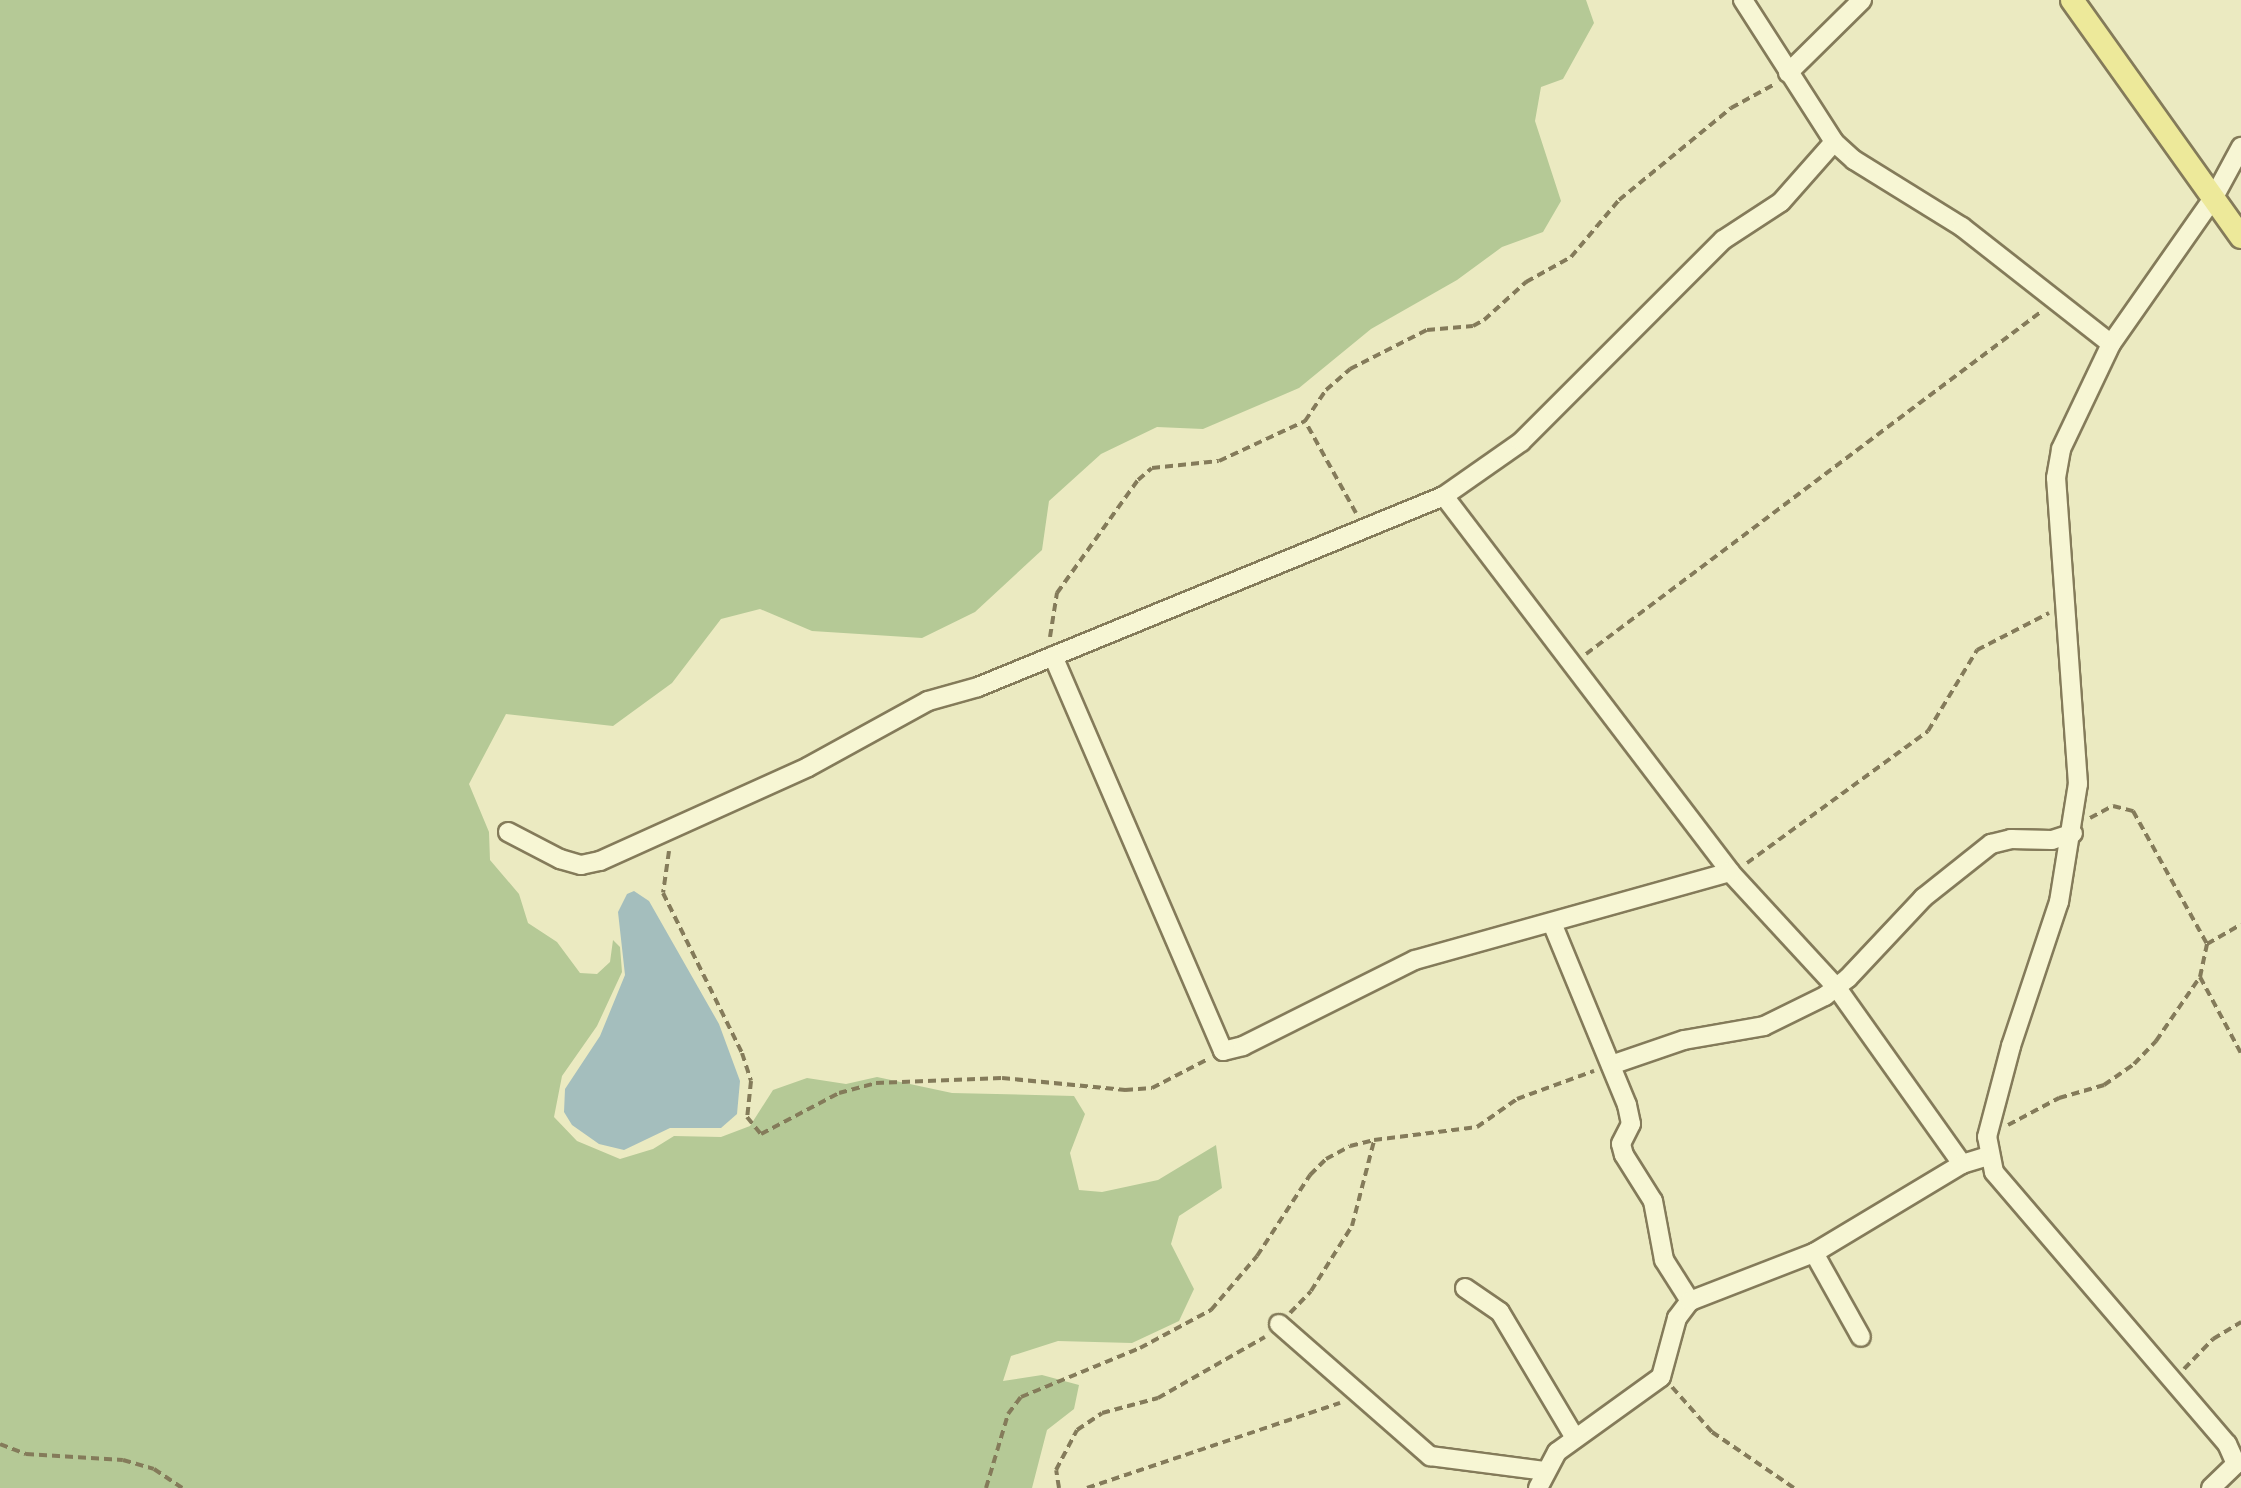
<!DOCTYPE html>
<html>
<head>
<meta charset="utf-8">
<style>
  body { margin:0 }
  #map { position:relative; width:2241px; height:1488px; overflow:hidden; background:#ebeac1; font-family:"IBM Plex Serif",serif }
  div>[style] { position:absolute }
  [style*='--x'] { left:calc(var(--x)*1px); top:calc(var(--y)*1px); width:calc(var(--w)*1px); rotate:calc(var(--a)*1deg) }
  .green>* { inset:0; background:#b5c996 }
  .water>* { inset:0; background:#a4bebd }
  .path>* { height:4px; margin-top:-2px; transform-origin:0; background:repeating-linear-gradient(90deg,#847b5a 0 8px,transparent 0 13px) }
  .roads { filter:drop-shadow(2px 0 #847b5a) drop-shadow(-2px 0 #847b5a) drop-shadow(0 2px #847b5a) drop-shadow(0 -2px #847b5a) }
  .minor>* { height:18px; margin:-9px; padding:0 9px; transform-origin:9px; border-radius:9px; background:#f7f6d4 }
  .major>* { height:22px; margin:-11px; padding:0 11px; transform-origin:11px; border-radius:11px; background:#ede99a }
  span { translate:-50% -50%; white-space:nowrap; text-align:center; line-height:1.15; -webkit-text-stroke:10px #f3f2d0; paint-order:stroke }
</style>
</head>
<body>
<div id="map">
  <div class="green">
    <div style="clip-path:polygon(0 0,1586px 0,1594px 23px,1563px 79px,1541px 87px,1535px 121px,1561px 201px,1543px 232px,1502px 247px,1457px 280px,1371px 329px,1299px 388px,1203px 429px,1157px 427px,1101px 454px,1049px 501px,1042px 550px,975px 612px,922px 638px,812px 631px,760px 609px,721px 619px,672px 683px,613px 726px,506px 714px,469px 784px,489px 832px,490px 860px,519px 894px,528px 923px,557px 942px,580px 973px,597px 974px,610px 962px,613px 940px,620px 947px,622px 972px,597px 1026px,562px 1076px,554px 1117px,577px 1141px,620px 1159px,653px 1149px,674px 1136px,721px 1137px,750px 1126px,773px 1090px,807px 1078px,846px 1084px,877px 1077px,952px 1093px,1074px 1096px,1085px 1114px,1070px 1153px,1079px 1190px,1102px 1192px,1158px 1180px,1216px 1145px,1222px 1188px,1179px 1216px,1171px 1244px,1194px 1289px,1179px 1321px,1132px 1343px,1058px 1341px,1011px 1356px,1003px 1381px,1042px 1375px,1079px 1385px,1074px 1409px,1047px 1430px,1032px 1488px,0 1488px)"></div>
  </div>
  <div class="water">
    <div style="clip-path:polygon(634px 891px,649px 901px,719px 1024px,740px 1081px,737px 1114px,721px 1128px,670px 1128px,624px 1150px,599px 1144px,572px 1125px,564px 1112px,565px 1089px,600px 1036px,625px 975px,618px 912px,627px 894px)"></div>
  </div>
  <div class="path">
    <div style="--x:1356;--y:513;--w:105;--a:-119"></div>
    <div style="--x:1305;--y:421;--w:37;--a:-56"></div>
    <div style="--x:1326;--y:390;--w:32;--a:-41"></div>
    <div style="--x:1350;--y:369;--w:86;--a:-26.9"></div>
    <div style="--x:1427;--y:330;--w:46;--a:-5"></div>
    <div style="--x:1473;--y:326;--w:13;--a:-29"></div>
    <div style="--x:1484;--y:320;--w:57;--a:-42.1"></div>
    <div style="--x:1526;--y:282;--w:51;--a:-29.1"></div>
    <div style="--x:1571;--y:257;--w:75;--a:-49.9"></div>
    <div style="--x:1619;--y:200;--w:145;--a:-39.4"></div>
    <div style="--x:1731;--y:108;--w:48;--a:-28.7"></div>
    <div style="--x:1050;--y:637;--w:45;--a:-81"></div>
    <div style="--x:1057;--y:593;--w:139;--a:-54.4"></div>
    <div style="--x:1138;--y:480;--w:18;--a:-41"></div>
    <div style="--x:1152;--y:468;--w:67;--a:-6"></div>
    <div style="--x:1219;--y:461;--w:95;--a:-24.9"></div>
    <div style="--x:1586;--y:654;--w:571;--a:-36.95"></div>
    <div style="--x:2090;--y:818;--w:26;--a:-28"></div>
    <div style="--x:2113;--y:806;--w:21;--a:14"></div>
    <div style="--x:2133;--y:811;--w:152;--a:60.9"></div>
    <div style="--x:669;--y:851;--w:42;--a:98.1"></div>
    <div style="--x:663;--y:893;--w:178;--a:63.7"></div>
    <div style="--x:742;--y:1053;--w:29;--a:72"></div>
    <div style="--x:751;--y:1081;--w:36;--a:96"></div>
    <div style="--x:747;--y:1117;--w:22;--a:51"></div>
    <div style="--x:761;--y:1134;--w:88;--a:-27.7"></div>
    <div style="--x:839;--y:1093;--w:38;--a:-15"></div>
    <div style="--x:876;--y:1083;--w:126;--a:-2.3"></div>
    <div style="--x:1002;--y:1078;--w:124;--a:5.6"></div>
    <div style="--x:1125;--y:1090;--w:27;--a:-4"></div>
    <div style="--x:1152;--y:1088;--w:61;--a:-27.4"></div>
    <div style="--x:1747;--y:863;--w:224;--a:-36.1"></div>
    <div style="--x:1928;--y:731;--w:95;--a:-58.8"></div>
    <div style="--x:1977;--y:650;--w:81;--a:-27.2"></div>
    <div style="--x:2200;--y:977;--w:86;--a:61.7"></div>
    <div style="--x:2008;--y:1125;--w:58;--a:-27.9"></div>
    <div style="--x:2059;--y:1098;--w:47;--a:-16.1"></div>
    <div style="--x:2104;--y:1085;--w:37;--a:-35"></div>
    <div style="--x:2134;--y:1064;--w:32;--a:-46"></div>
    <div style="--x:2156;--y:1041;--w:78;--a:-55.5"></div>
    <div style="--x:2200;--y:977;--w:34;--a:-78"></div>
    <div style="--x:2207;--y:944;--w:39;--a:-30"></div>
    <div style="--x:1290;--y:1313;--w:30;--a:-46"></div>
    <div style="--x:1311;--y:1291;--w:77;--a:-57.8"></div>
    <div style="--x:1352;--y:1226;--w:88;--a:-75.5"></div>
    <div style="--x:2184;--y:1369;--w:42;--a:-46"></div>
    <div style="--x:2213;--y:1339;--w:33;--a:-31"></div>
    <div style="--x:1672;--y:1387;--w:60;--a:48.4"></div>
    <div style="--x:1712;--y:1432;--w:99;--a:34.3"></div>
    <div style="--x:0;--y:1444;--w:28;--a:21"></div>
    <div style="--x:26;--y:1454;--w:97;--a:3.5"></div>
    <div style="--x:123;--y:1460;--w:32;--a:16"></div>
    <div style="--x:154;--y:1469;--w:34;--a:34"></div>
    <div style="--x:986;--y:1488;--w:77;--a:-73.4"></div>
    <div style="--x:1008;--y:1414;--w:21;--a:-53"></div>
    <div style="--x:1021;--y:1397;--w:129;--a:-22.4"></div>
    <div style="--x:1140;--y:1348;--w:81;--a:-28.2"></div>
    <div style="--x:1211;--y:1310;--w:71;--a:-49.6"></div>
    <div style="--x:1257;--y:1256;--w:97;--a:-56.8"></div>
    <div style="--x:1310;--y:1175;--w:23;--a:-45"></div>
    <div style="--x:1326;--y:1159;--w:27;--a:-28"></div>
    <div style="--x:1350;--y:1146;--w:25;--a:-14"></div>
    <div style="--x:1374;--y:1140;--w:104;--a:-7.2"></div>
    <div style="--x:1477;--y:1127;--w:49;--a:-35"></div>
    <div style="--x:1517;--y:1099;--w:82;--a:-20"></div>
    <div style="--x:1059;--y:1488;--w:18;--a:-99"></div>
    <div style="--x:1056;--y:1470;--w:45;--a:-62.3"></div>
    <div style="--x:1077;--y:1430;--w:30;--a:-34"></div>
    <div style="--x:1102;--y:1413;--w:58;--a:-15"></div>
    <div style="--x:1158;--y:1398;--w:123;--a:-29.7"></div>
    <div style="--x:1087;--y:1488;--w:267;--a:-18.6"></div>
  </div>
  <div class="roads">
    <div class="minor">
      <div style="--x:1743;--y:0;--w:169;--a:57.3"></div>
      <div style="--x:1834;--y:142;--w:27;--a:42"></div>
      <div style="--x:1854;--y:160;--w:127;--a:31.8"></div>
      <div style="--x:1962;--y:227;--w:189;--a:38.1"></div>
      <div style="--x:1788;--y:73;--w:104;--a:-44.6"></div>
      <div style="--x:1444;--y:496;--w:472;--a:52.7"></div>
      <div style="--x:1730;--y:872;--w:158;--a:47.3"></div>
      <div style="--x:1837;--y:988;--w:216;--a:54.6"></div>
      <div style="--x:1053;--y:656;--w:430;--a:66.7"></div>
      <div style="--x:1223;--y:1051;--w:21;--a:-14"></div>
      <div style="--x:1243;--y:1046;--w:192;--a:-26.6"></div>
      <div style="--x:1415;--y:960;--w:327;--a:-15.6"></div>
      <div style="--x:508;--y:832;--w:59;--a:27.4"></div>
      <div style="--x:560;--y:859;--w:22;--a:16"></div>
      <div style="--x:581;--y:865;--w:19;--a:-12"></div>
      <div style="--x:600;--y:861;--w:228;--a:-24.3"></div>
      <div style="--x:808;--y:767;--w:137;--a:-28.8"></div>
      <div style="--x:928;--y:701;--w:52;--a:-15.6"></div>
      <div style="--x:978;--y:687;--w:504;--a:-22.29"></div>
      <div style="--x:1444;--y:496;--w:94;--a:-35"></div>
      <div style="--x:1521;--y:442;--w:286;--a:-45"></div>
      <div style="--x:1723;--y:240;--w:69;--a:-33.2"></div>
      <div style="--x:1781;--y:202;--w:80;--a:-48.5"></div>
      <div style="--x:1552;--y:923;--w:197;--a:67.6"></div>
      <div style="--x:1627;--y:1105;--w:19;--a:78"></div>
      <div style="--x:1631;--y:1124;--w:22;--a:117"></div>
      <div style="--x:1621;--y:1144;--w:11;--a:75"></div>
      <div style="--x:1624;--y:1155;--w:54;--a:57.8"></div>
      <div style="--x:1653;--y:1201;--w:60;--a:79.4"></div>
      <div style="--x:1664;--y:1260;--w:49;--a:57.6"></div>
      <div style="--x:1611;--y:1065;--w:77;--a:-18.9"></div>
      <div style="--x:1684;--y:1040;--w:81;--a:-9.9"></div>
      <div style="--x:1764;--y:1026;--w:68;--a:-26.2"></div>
      <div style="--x:1825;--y:996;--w:29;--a:-38"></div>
      <div style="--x:1848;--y:978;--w:110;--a:-46.8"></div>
      <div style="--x:1923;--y:898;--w:87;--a:-38.5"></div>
      <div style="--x:1991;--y:844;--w:21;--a:-14"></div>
      <div style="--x:2011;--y:839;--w:41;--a:1.4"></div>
      <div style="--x:2052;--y:840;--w:22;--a:-18"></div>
      <div style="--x:1814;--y:1253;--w:96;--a:60.8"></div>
      <div style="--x:1465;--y:1288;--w:42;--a:34.4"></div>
      <div style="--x:1500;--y:1312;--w:147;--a:59.2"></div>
      <div style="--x:1279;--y:1324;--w:201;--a:41.2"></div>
      <div style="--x:1430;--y:1456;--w:117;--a:7.4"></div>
      <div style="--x:1538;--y:1488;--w:41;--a:-62.2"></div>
      <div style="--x:1557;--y:1452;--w:128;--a:-35.8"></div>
      <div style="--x:1661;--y:1377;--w:61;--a:-74.8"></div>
      <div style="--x:1677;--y:1318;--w:21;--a:-53"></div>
      <div style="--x:1690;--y:1301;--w:133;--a:-21.2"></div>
      <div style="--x:1814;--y:1253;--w:173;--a:-31"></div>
      <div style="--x:1962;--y:1164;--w:27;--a:-17"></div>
      <div style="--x:2211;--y:1488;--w:35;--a:-44"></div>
      <div style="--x:2236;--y:1464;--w:22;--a:-114"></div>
      <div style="--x:2227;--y:1444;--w:358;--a:-130.6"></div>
      <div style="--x:1994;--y:1172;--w:36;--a:-101"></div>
      <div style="--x:1987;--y:1137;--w:94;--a:-75.2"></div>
      <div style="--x:2011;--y:1046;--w:152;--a:-71.6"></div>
      <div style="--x:2059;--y:902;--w:120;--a:-80.9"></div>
      <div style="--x:2078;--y:784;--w:307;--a:-94.1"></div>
      <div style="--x:2056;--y:478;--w:29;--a:-80"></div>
      <div style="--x:2061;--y:449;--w:116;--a:-64.5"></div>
      <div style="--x:2111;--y:344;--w:179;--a:-55"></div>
      <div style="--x:2214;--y:197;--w:57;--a:-61.6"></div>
    </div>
    <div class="major">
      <div style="--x:2072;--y:0;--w:291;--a:54.5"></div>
    </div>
  </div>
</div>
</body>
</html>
